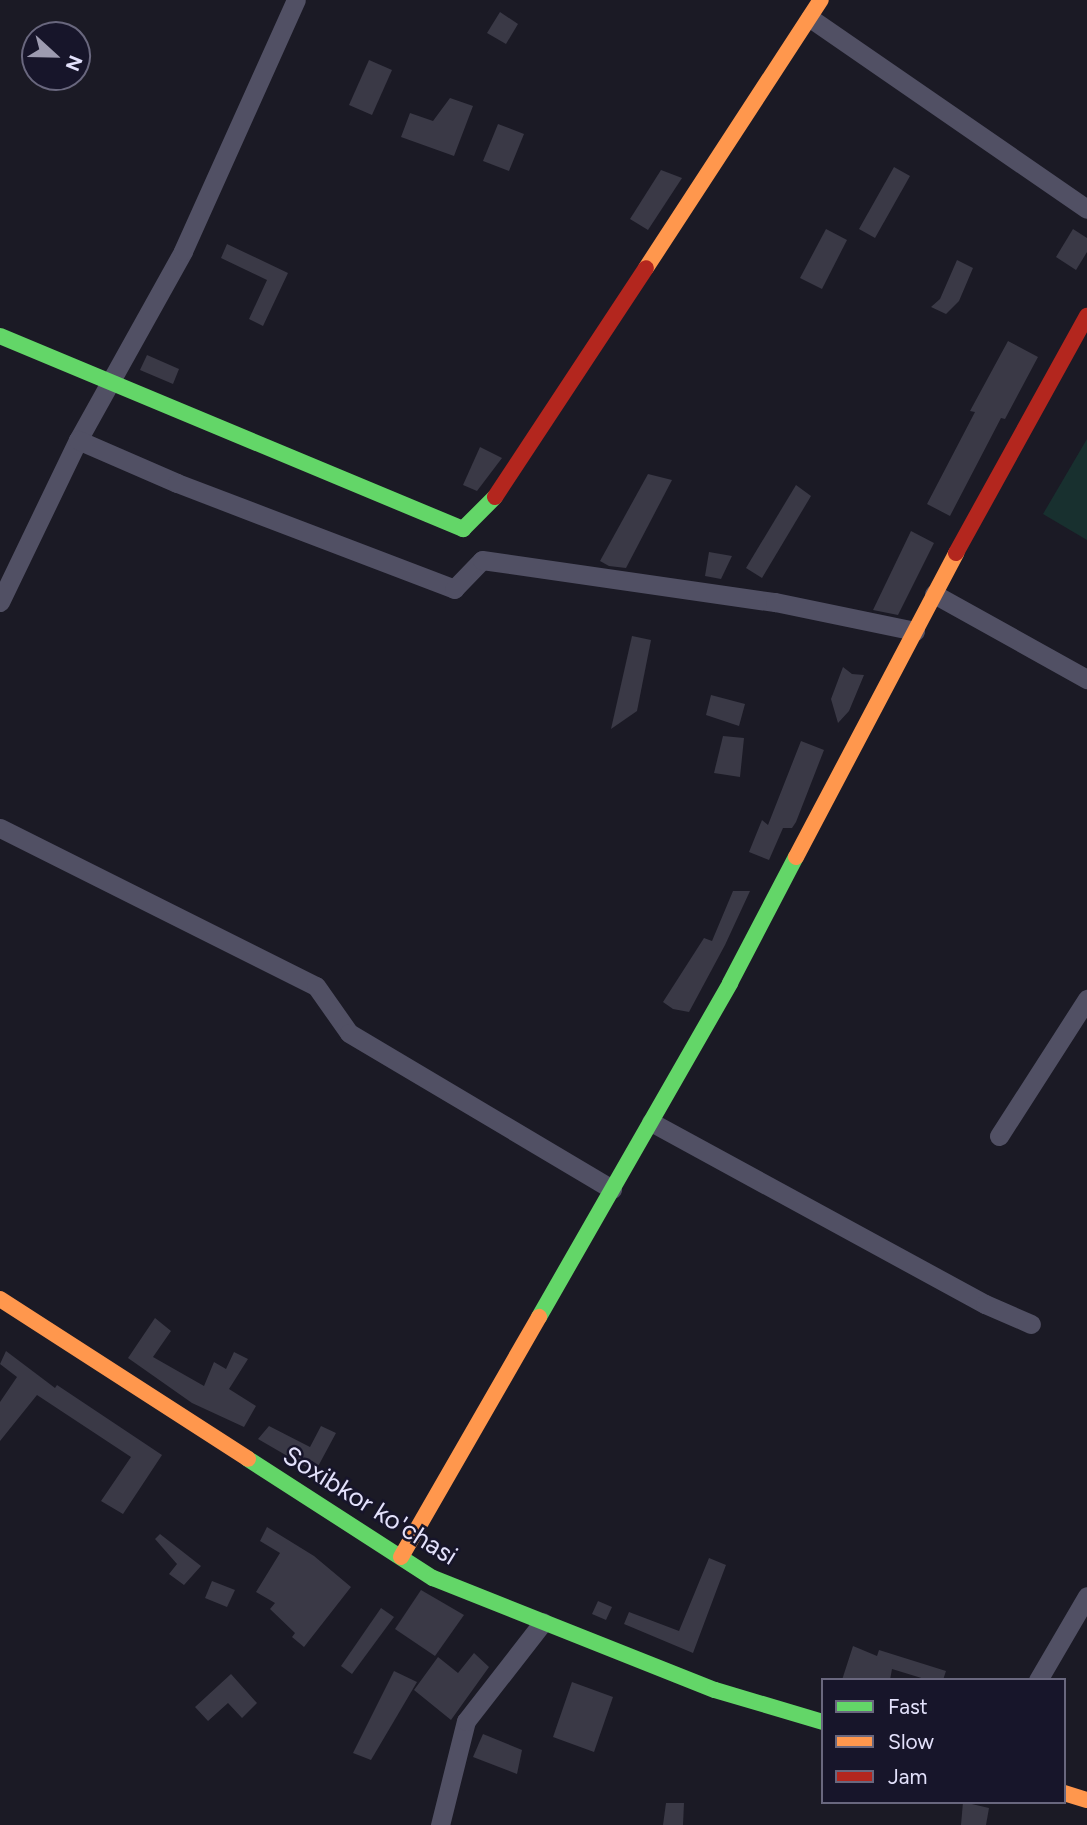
<!DOCTYPE html>
<html>
<head>
<meta charset="utf-8">
<style>
  body { margin:0 }
  #map { position:relative; width:1087px; height:1825px; overflow:hidden; background:#1b1a25; font-family:Figtree,sans-serif }
  div>[style] { position:absolute }
  [style*='--x'] { left:calc(var(--x)*1px); top:calc(var(--y)*1px); width:calc(var(--w)*1px); rotate:calc(var(--a)*1deg) }
  .green>* { inset:0; background:#18302f }
  .building>* { inset:0; background:#3a3946 }
  .street>* { height:19px; margin:-9.5px; padding:0 9.5px; transform-origin:9.5px; border-radius:9.5px; background:#515064 }
  .fast>* { height:16px; margin:-8px; padding:0 8px; transform-origin:8px; border-radius:8px; background:#63d668 }
  .slow>* { height:16px; margin:-8px; padding:0 8px; transform-origin:8px; border-radius:8px; background:#ff974d }
  .jam>* { height:16px; margin:-8px; padding:0 8px; transform-origin:8px; border-radius:8px; background:#b3261e }
  span { translate:-50% -50%; white-space:nowrap; text-align:center; line-height:1.15; -webkit-text-stroke:5px #17152a; paint-order:stroke }
  .street-label { font-size:26px; color:#e3e1fb }
  .legend { position:absolute; left:821px; top:1678px; width:245px; height:126px; box-sizing:border-box; background:#17152a; border:2px solid #69677e; margin:0; padding:9px 12px; list-style:none; font-size:21px; color:#e3e1fb }
  .legend li { display:flex; align-items:center; gap:14px; height:35px }
  .legend b { width:35px; border:2px solid #69677e }
  .north { position:absolute; left:21px; top:21px; width:70px; height:70px; box-sizing:border-box; background:#17152a; border:2px solid #69677e; border-radius:50%; rotate:112deg; font-size:19px; font-weight:700; line-height:28px; text-align:center; color:#e3e1fb }
  .north::after { content:''; display:block; margin:auto; width:24px; height:32px; background:#9d9bb0; clip-path:polygon(50% 0,100% 100%,50% 72%,0 100%) }
</style>
</head>
<body>
<div id="map">
  <div class="green">
    <div style="clip-path:polygon(1087px 439px,1087px 540px,1043px 514px)"></div>
  </div>
  <div class="building">
    <div style="clip-path:polygon(500px 12px,518px 24px,506px 44px,487px 33px)"></div>
    <div style="clip-path:polygon(369px 60px,392px 70px,372px 115px,349px 105px)"></div>
    <div style="clip-path:polygon(450px 98px,473px 106px,454px 156px,401px 137px,410px 113px,433px 121px)"></div>
    <div style="clip-path:polygon(498px 124px,524px 134px,509px 171px,483px 161px)"></div>
    <div style="clip-path:polygon(894px 167px,910px 176px,875px 238px,859px 229px)"></div>
    <div style="clip-path:polygon(661px 170px,682px 178px,648px 230px,630px 219px)"></div>
    <div style="clip-path:polygon(826px 229px,847px 240px,822px 289px,800px 278px)"></div>
    <div style="clip-path:polygon(1073px 229px,1087px 238px,1087px 252px,1076px 270px,1056px 257px)"></div>
    <div style="clip-path:polygon(227px 244px,288px 273px,263px 326px,249px 319px,267px 280px,221px 258px)"></div>
    <div style="clip-path:polygon(957px 260px,973px 268px,959px 301px,946px 314px,931px 307px,940px 299px)"></div>
    <div style="clip-path:polygon(1008px 341px,1038px 357px,1005px 419px,1001px 418px,950px 516px,927px 504px,975px 412px,970px 411px)"></div>
    <div style="clip-path:polygon(147px 355px,179px 369px,173px 384px,140px 370px)"></div>
    <div style="clip-path:polygon(480px 447px,502px 458px,477px 491px,463px 485px)"></div>
    <div style="clip-path:polygon(648px 474px,672px 480px,626px 568px,609px 566px,600px 561px)"></div>
    <div style="clip-path:polygon(796px 485px,811px 496px,762px 578px,746px 568px)"></div>
    <div style="clip-path:polygon(911px 531px,934px 543px,898px 615px,873px 610px)"></div>
    <div style="clip-path:polygon(709px 552px,732px 556px,721px 579px,705px 576px)"></div>
    <div style="clip-path:polygon(632px 636px,651px 640px,637px 711px,611px 729px)"></div>
    <div style="clip-path:polygon(843px 667px,852px 674px,864px 675px,849px 711px,838px 723px,831px 699px)"></div>
    <div style="clip-path:polygon(711px 695px,745px 704px,739px 726px,706px 715px)"></div>
    <div style="clip-path:polygon(723px 736px,744px 738px,740px 777px,714px 773px)"></div>
    <div style="clip-path:polygon(801px 741px,824px 750px,796px 822px,792px 828px,783px 828px,769px 860px,749px 852px,762px 820px,768px 825px)"></div>
    <div style="clip-path:polygon(733px 891px,750px 891px,725px 945px,689px 1012px,673px 1009px,663px 1002px,704px 938px,712px 941px)"></div>
    <div style="clip-path:polygon(155px 1318px,171px 1331px,153px 1357px,204px 1386px,214px 1362px,226px 1369px,234px 1352px,248px 1359px,229px 1389px,256px 1406px,244px 1427px,192px 1403px,128px 1358px)"></div>
    <div style="clip-path:polygon(6px 1351px,55px 1388px,57px 1385px,162px 1455px,123px 1514px,101px 1501px,131px 1457px,37px 1395px,0 1441px,0 1402px,17px 1377px,0 1364px)"></div>
    <div style="clip-path:polygon(269px 1426px,310px 1447px,321px 1426px,336px 1433px,315px 1472px,258px 1439px)"></div>
    <div style="clip-path:polygon(267px 1527px,314px 1556px,351px 1587px,304px 1647px,292px 1637px,295px 1633px,270px 1609px,275px 1603px,256px 1592px,280px 1553px,260px 1541px)"></div>
    <div style="clip-path:polygon(160px 1534px,201px 1566px,184px 1585px,169px 1574px,177px 1564px,155px 1539px)"></div>
    <div style="clip-path:polygon(709px 1558px,726px 1565px,693px 1653px,624px 1624px,629px 1612px,679px 1631px)"></div>
    <div style="clip-path:polygon(212px 1581px,235px 1590px,227px 1607px,205px 1598px)"></div>
    <div style="clip-path:polygon(421px 1590px,464px 1615px,435px 1656px,395px 1629px)"></div>
    <div style="clip-path:polygon(598px 1601px,612px 1607px,606px 1620px,592px 1614px)"></div>
    <div style="clip-path:polygon(381px 1608px,394px 1617px,352px 1674px,341px 1666px)"></div>
    <div style="clip-path:polygon(853px 1646px,877px 1656px,879px 1650px,946px 1671px,943px 1680px,928px 1680px,892px 1669px,890px 1680px,842px 1680px)"></div>
    <div style="clip-path:polygon(474px 1653px,489px 1667px,451px 1720px,414px 1690px,438px 1657px,458px 1673px)"></div>
    <div style="clip-path:polygon(394px 1671px,417px 1682px,371px 1760px,353px 1753px)"></div>
    <div style="clip-path:polygon(231px 1674px,257px 1703px,242px 1718px,228px 1703px,208px 1721px,195px 1707px)"></div>
    <div style="clip-path:polygon(572px 1682px,613px 1697px,594px 1752px,553px 1737px)"></div>
    <div style="clip-path:polygon(483px 1734px,522px 1750px,517px 1774px,473px 1757px)"></div>
    <div style="clip-path:polygon(963px 1802px,989px 1808px,986px 1825px,961px 1825px)"></div>
    <div style="clip-path:polygon(666px 1803px,684px 1803px,683px 1825px,663px 1825px)"></div>
  </div>
  <div class="street">
    <div style="--x:810;--y:18;--w:336;--a:34.6"></div>
    <div style="--x:78;--y:440;--w:216;--a:-60.9"></div>
    <div style="--x:183;--y:251;--w:275;--a:-65.8"></div>
    <div style="--x:934;--y:594;--w:175;--a:29.1"></div>
    <div style="--x:0;--y:602;--w:180;--a:-64.3"></div>
    <div style="--x:78;--y:440;--w:108;--a:23.5"></div>
    <div style="--x:177;--y:483;--w:297;--a:20.9"></div>
    <div style="--x:454;--y:589;--w:40;--a:-46"></div>
    <div style="--x:482;--y:560;--w:296;--a:8.2"></div>
    <div style="--x:775;--y:602;--w:143;--a:11.7"></div>
    <div style="--x:0;--y:828;--w:353;--a:26.6"></div>
    <div style="--x:316;--y:986;--w:57;--a:54.9"></div>
    <div style="--x:349;--y:1033;--w:306;--a:30.7"></div>
    <div style="--x:651;--y:1122;--w:380;--a:28.6"></div>
    <div style="--x:985;--y:1304;--w:50;--a:23.5"></div>
    <div style="--x:999;--y:1136;--w:163;--a:-57.3"></div>
    <div style="--x:1038;--y:1680;--w:97;--a:-59.7"></div>
    <div style="--x:440;--y:1825;--w:107;--a:-76"></div>
    <div style="--x:466;--y:1721;--w:125;--a:-52.1"></div>
  </div>
  <div class="fast">
    <div style="--x:0;--y:336;--w:502;--a:22.63"></div>
    <div style="--x:463;--y:529;--w:45;--a:-45"></div>
    <div style="--x:539;--y:1317;--w:385;--a:-60.2"></div>
    <div style="--x:730;--y:983;--w:142;--a:-62.4"></div>
    <div style="--x:248;--y:1459;--w:220;--a:32.8"></div>
    <div style="--x:433;--y:1578;--w:303;--a:21.7"></div>
    <div style="--x:715;--y:1690;--w:113;--a:16.5"></div>
  </div>
  <div class="slow">
    <div style="--x:646;--y:268;--w:320;--a:-56.9"></div>
    <div style="--x:796;--y:857;--w:344;--a:-62.2"></div>
    <div style="--x:0;--y:1299;--w:295;--a:32.8"></div>
    <div style="--x:401;--y:1557;--w:277;--a:-60.1"></div>
    <div style="--x:1064;--y:1793;--w:24;--a:17"></div>
  </div>
  <div class="jam">
    <div style="--x:495;--y:497;--w:274;--a:-56.6"></div>
    <div style="--x:956;--y:553;--w:271;--a:-61.1"></div>
  </div>
  <div class="street-label">
    <span style="left:370px;top:1506px;rotate:32deg">Soxibkor ko'chasi</span>
  </div>
  <ul class="legend">
  <li><b style="height:9px;background:#63d668"></b>Fast</li>
  <li><b style="height:9px;background:#ff974d"></b>Slow</li>
  <li><b style="height:9px;background:#b3261e"></b>Jam</li>
  </ul>
  <div class="north">N</div>
</div>
</body>
</html>
